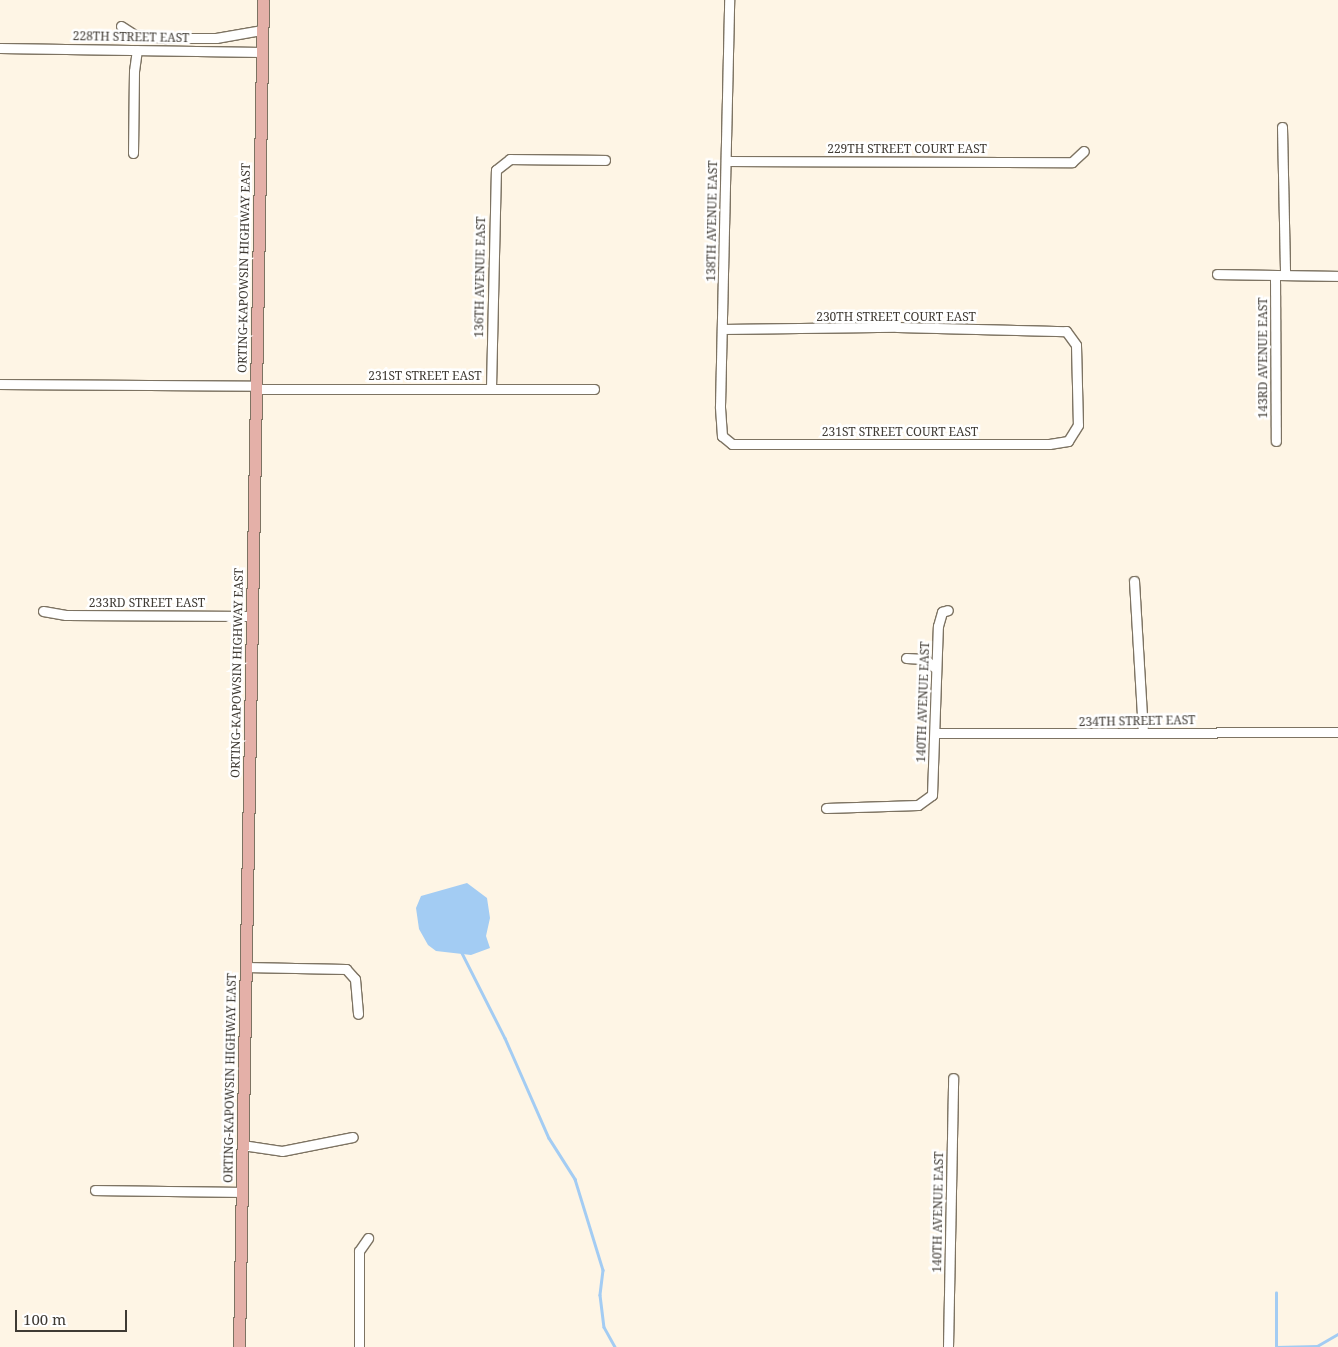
<!DOCTYPE html>
<html>
<head>
<meta charset="utf-8">
<style>
  body { margin:0 }
  #map { position:relative; width:1338px; height:1347px; overflow:hidden; background:#fef5e5; font-family:"Noto Serif",serif }
  div>[style] { position:absolute }
  [style*='--x'] { left:calc(var(--x)*1px); top:calc(var(--y)*1px); width:calc(var(--w)*1px); rotate:calc(var(--a)*1deg) }
  .water>* { inset:0; background:#a3ccf3 }
  .stream>* { height:2.5px; margin:-1.25px; padding:0 1.25px; transform-origin:1.25px; border-radius:1.25px; background:#a3ccf3 }
  .roads { filter:drop-shadow(1px 0 #7d7362) drop-shadow(-1px 0 #7d7362) drop-shadow(0 1px #7d7362) drop-shadow(0 -1px #7d7362) }
  .minor>* { height:9px; margin:-4.5px; padding:0 4.5px; transform-origin:4.5px; border-radius:4.5px; background:#fff }
  .major>* { height:11px; margin:-5.5px; padding:0 5.5px; transform-origin:5.5px; border-radius:5.5px; background:#e4b0a8 }
  span { translate:-50% -50%; white-space:nowrap; text-align:center; line-height:1.15; -webkit-text-stroke:5px #fff; paint-order:stroke }
  .street-label { font-size:12px; color:#3f3a33 }
  .scale { position:absolute; left:15px; top:1310px; width:112px; height:22px; box-sizing:border-box; border:2px solid #3f3a33; border-top:0; padding-left:6px; font-size:15px; line-height:18px; white-space:nowrap; color:#3f3a33; -webkit-text-stroke:4px #fff; paint-order:stroke }
</style>
</head>
<body>
<div id="map">
  <div class="water">
    <div style="clip-path:polygon(467px 883px,487px 898px,490px 918px,486px 936px,490px 948px,471px 955px,436px 951px,428px 945px,419px 929px,416px 908px,421px 896px)"></div>
  </div>
  <div class="stream">
    <div style="--x:462;--y:953;--w:95;--a:63.2"></div>
    <div style="--x:505;--y:1038;--w:109;--a:66.3"></div>
    <div style="--x:549;--y:1138;--w:49;--a:57.6"></div>
    <div style="--x:575;--y:1179;--w:95;--a:72.9"></div>
    <div style="--x:603;--y:1270;--w:25;--a:97"></div>
    <div style="--x:600;--y:1295;--w:32;--a:83"></div>
    <div style="--x:604;--y:1327;--w:23;--a:61"></div>
    <div style="--x:1276;--y:1346;--w:53;--a:-90"></div>
    <div style="--x:1276;--y:1347;--w:41;--a:-1.4"></div>
    <div style="--x:1317;--y:1346;--w:24;--a:-30"></div>
  </div>
  <div class="roads">
    <div class="minor">
      <div style="--x:121;--y:26;--w:17;--a:33"></div>
      <div style="--x:135;--y:35;--w:30;--a:6"></div>
      <div style="--x:165;--y:38;--w:51;--a:0"></div>
      <div style="--x:216;--y:38;--w:47;--a:-9.9"></div>
      <div style="--x:0;--y:48;--w:262;--a:0.9"></div>
      <div style="--x:1282;--y:127;--w:148;--a:88.8"></div>
      <div style="--x:133;--y:153;--w:82;--a:-89.3"></div>
      <div style="--x:134;--y:71;--w:21;--a:-82"></div>
      <div style="--x:726;--y:161;--w:346;--a:0.2"></div>
      <div style="--x:1072;--y:162;--w:16;--a:-43"></div>
      <div style="--x:1217;--y:274;--w:121;--a:0.9"></div>
      <div style="--x:1275;--y:276;--w:165;--a:89.7"></div>
      <div style="--x:722;--y:329;--w:175;--a:-0.7"></div>
      <div style="--x:897;--y:327;--w:169;--a:1.4"></div>
      <div style="--x:1066;--y:331;--w:17;--a:54"></div>
      <div style="--x:1076;--y:345;--w:80;--a:88.6"></div>
      <div style="--x:1078;--y:425;--w:19;--a:122"></div>
      <div style="--x:1068;--y:441;--w:19;--a:171"></div>
      <div style="--x:1049;--y:444;--w:317;--a:180"></div>
      <div style="--x:732;--y:444;--w:13;--a:-141"></div>
      <div style="--x:722;--y:436;--w:30;--a:-94"></div>
      <div style="--x:720;--y:406;--w:406;--a:-88.7"></div>
      <div style="--x:0;--y:384;--w:256;--a:0.4"></div>
      <div style="--x:491;--y:388;--w:218;--a:-88.7"></div>
      <div style="--x:496;--y:170;--w:18;--a:-38"></div>
      <div style="--x:510;--y:159;--w:95;--a:0.6"></div>
      <div style="--x:256;--y:389;--w:338;--a:0"></div>
      <div style="--x:1134;--y:581;--w:152;--a:86.6"></div>
      <div style="--x:43;--y:611;--w:23;--a:10"></div>
      <div style="--x:66;--y:615;--w:185;--a:0.3"></div>
      <div style="--x:906;--y:658;--w:19;--a:3"></div>
      <div style="--x:925;--y:659;--w:13;--a:42"></div>
      <div style="--x:936;--y:733;--w:402;--a:-0.1"></div>
      <div style="--x:826;--y:808;--w:92;--a:-1.9"></div>
      <div style="--x:918;--y:805;--w:17;--a:-36"></div>
      <div style="--x:932;--y:795;--w:169;--a:-88"></div>
      <div style="--x:938;--y:626;--w:15;--a:-74"></div>
      <div style="--x:942;--y:612;--w:6;--a:-18"></div>
      <div style="--x:245;--y:967;--w:101;--a:1.1"></div>
      <div style="--x:346;--y:969;--w:13;--a:48"></div>
      <div style="--x:355;--y:979;--w:35;--a:85"></div>
      <div style="--x:242;--y:1145;--w:40;--a:8.5"></div>
      <div style="--x:282;--y:1151;--w:72;--a:-11.2"></div>
      <div style="--x:95;--y:1190;--w:146;--a:0.8"></div>
      <div style="--x:359;--y:1347;--w:96;--a:-90"></div>
      <div style="--x:359;--y:1251;--w:16;--a:-55"></div>
      <div style="--x:948;--y:1347;--w:269;--a:-88.9"></div>
    </div>
    <div class="major">
      <div style="--x:239;--y:1347;--w:1347;--a:-88.98"></div>
    </div>
  </div>
  <div class="street-label">
    <span style="left:131px;top:37px;rotate:1deg">228TH STREET EAST</span>
    <span style="left:907px;top:149px">229TH STREET COURT EAST</span>
    <span style="left:712px;top:221px;rotate:-89deg">138TH AVENUE EAST</span>
    <span style="left:244px;top:268px;rotate:-89deg">ORTING-KAPOWSIN HIGHWAY EAST</span>
    <span style="left:480px;top:277px;rotate:-89deg">136TH AVENUE EAST</span>
    <span style="left:896px;top:317px">230TH STREET COURT EAST</span>
    <span style="left:1263px;top:358px;rotate:-90deg">143RD AVENUE EAST</span>
    <span style="left:425px;top:376px">231ST STREET EAST</span>
    <span style="left:900px;top:432px">231ST STREET COURT EAST</span>
    <span style="left:147px;top:603px">233RD STREET EAST</span>
    <span style="left:237px;top:673px;rotate:-89deg">ORTING-KAPOWSIN HIGHWAY EAST</span>
    <span style="left:923px;top:702px;rotate:-88deg">140TH AVENUE EAST</span>
    <span style="left:1137px;top:721px;rotate:-1deg">234TH STREET EAST</span>
    <span style="left:230px;top:1078px;rotate:-89deg">ORTING-KAPOWSIN HIGHWAY EAST</span>
    <span style="left:938px;top:1212px;rotate:-89deg">140TH AVENUE EAST</span>
  </div>
  <div class="scale">100 m</div>
</div>
</body>
</html>
